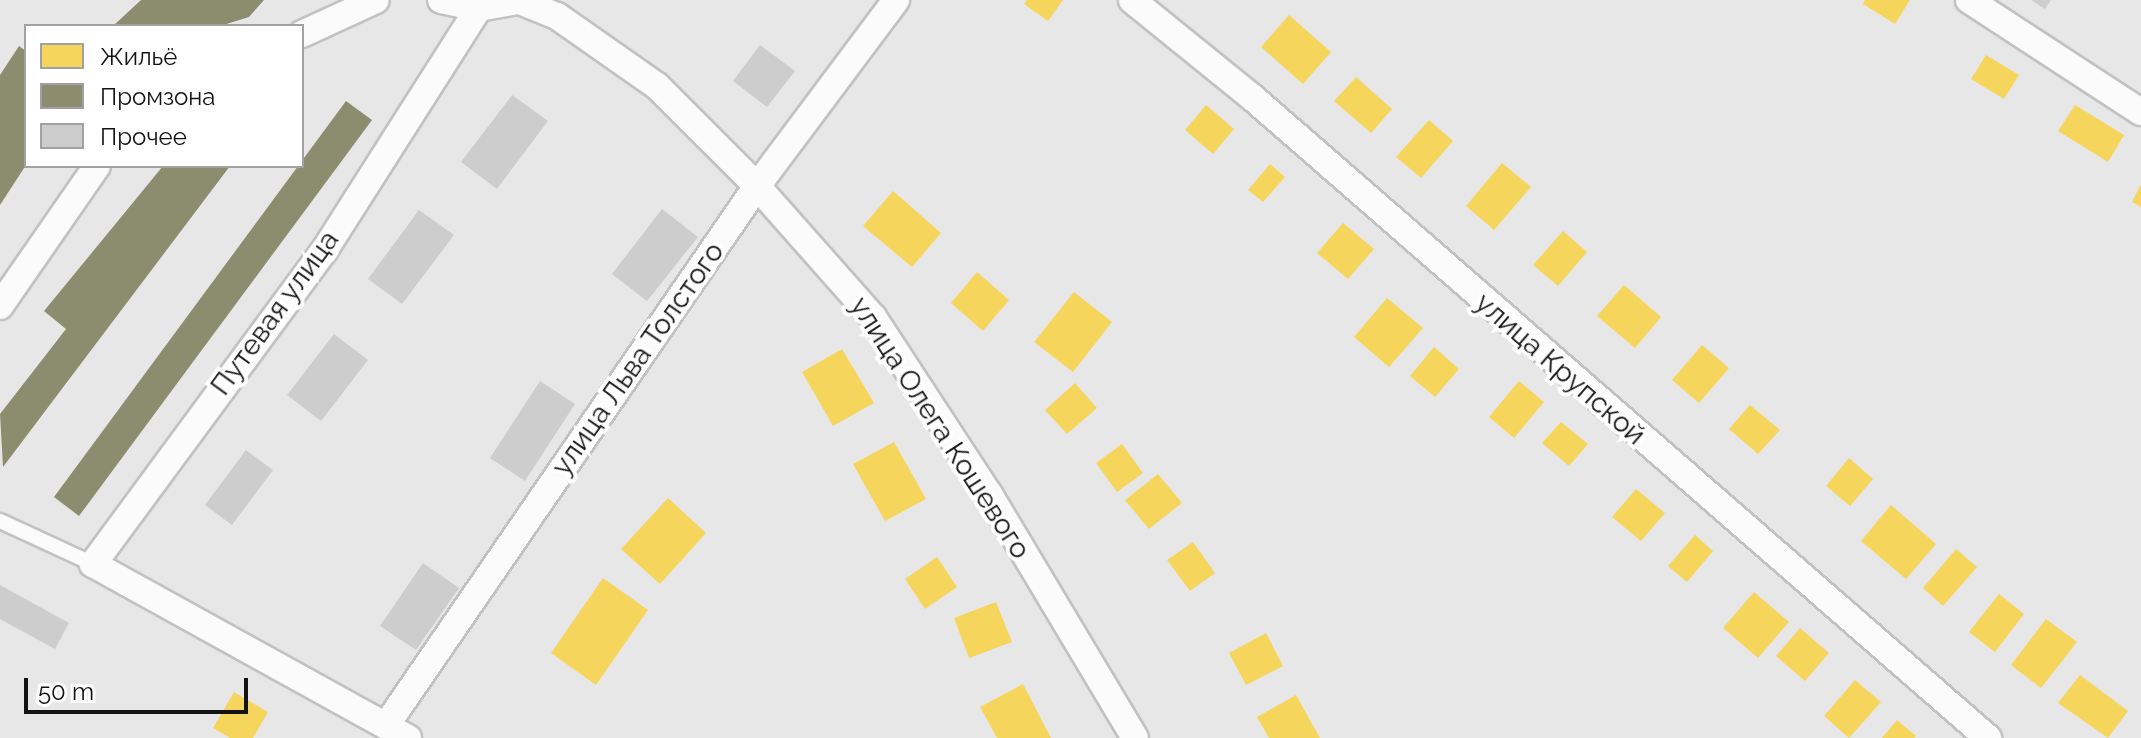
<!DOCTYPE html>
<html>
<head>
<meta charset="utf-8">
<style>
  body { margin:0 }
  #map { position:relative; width:2141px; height:738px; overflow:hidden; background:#e7e7e8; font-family:Raleway,sans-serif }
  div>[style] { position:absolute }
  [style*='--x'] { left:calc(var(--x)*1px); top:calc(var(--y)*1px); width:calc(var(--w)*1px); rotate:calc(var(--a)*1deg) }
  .homes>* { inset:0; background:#f6d55c }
  .industry>* { inset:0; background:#8c8c6e }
  .building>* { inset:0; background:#cdcdcd }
  .roads { filter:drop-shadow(2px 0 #c2c2c3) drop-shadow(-2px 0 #c2c2c3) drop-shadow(0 2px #c2c2c3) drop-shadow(0 -2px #c2c2c3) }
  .lane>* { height:14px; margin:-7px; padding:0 7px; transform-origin:7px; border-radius:7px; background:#fbfbfc }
  .street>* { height:26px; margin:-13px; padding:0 13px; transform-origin:13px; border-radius:13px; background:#fbfbfc }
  span { translate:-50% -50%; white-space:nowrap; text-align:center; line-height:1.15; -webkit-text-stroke:8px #fff; paint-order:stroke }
  .street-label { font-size:28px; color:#131313 }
  .legend { position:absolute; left:24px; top:24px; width:280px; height:144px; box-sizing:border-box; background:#fff; border:2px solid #a1a1a1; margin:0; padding:10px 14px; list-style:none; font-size:24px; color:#131313 }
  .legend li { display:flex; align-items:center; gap:16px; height:40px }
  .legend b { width:40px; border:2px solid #a1a1a1 }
  .scale { position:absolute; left:24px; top:678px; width:224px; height:36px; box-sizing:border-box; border:4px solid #131313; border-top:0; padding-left:10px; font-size:24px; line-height:28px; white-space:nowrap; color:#131313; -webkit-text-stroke:6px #fff; paint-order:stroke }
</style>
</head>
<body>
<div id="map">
  <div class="homes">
    <div style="clip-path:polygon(1027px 0,1063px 0,1048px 21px,1024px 4px)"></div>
    <div style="clip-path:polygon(1865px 0,1910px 0,1895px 24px,1863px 4px)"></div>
    <div style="clip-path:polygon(1289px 15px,1331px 52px,1303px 84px,1261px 47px)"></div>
    <div style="clip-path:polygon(1986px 55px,2019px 75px,2004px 99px,1971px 79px)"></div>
    <div style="clip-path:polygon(1356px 77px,1392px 109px,1371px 133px,1334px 101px)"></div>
    <div style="clip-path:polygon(1206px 105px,1234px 129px,1213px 154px,1185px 130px)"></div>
    <div style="clip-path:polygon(2075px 105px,2124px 135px,2108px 162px,2058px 131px)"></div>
    <div style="clip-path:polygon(1429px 120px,1453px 141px,1421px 178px,1396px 157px)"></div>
    <div style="clip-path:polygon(1502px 163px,1531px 187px,1494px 230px,1466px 206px)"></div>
    <div style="clip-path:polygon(1270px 164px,1285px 177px,1263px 202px,1248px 190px)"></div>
    <div style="clip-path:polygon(2141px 184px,2141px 207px,2132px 202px)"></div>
    <div style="clip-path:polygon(893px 191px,941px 233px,912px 267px,863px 226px)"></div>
    <div style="clip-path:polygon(1343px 223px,1374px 249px,1348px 279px,1317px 253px)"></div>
    <div style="clip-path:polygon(1563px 231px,1587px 252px,1558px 286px,1533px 265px)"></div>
    <div style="clip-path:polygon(977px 272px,1009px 300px,983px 331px,951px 303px)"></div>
    <div style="clip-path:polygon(1624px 285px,1661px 317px,1635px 348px,1597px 316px)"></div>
    <div style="clip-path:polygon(1074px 292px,1112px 322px,1073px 372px,1034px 342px)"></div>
    <div style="clip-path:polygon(1387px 298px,1423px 328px,1389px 367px,1354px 337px)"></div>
    <div style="clip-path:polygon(1702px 345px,1729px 368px,1699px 403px,1672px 380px)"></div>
    <div style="clip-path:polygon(1434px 347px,1459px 369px,1435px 397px,1410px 376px)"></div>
    <div style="clip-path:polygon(842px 349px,874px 403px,833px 426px,802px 372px)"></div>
    <div style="clip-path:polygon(1519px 381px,1544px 402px,1514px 438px,1489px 417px)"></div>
    <div style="clip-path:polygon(1075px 383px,1097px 408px,1067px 434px,1045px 410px)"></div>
    <div style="clip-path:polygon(1750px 405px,1780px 430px,1758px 454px,1729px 429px)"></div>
    <div style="clip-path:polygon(1561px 422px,1588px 444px,1569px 466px,1542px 443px)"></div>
    <div style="clip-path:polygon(894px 442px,926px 499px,885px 521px,853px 464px)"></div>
    <div style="clip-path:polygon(1122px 444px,1143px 473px,1117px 492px,1096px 463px)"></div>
    <div style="clip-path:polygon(1849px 458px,1873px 479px,1850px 506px,1826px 486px)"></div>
    <div style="clip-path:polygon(1158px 474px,1182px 503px,1149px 529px,1125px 500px)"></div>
    <div style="clip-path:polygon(1636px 489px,1665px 513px,1641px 541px,1612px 517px)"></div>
    <div style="clip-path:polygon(668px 498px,706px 533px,660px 584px,621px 549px)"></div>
    <div style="clip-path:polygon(1891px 505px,1936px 544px,1906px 579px,1861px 541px)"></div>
    <div style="clip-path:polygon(1695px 535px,1713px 551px,1687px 582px,1668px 566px)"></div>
    <div style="clip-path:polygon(1193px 542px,1215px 573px,1190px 591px,1167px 560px)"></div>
    <div style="clip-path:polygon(1956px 549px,1977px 567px,1943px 606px,1923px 588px)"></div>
    <div style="clip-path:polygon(937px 557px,957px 587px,925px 609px,905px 579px)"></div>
    <div style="clip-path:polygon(603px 578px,648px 610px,596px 685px,551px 653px)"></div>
    <div style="clip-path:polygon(1754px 592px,1789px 622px,1758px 658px,1723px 628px)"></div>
    <div style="clip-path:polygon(1999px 594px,2024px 614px,1995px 652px,1969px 632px)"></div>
    <div style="clip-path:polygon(996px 602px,1012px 642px,969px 658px,954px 618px)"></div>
    <div style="clip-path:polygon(2046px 619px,2077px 642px,2041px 688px,2011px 665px)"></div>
    <div style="clip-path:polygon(1800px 628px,1829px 653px,1805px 681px,1776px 656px)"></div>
    <div style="clip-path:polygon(1266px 633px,1283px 666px,1246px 685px,1229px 653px)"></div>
    <div style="clip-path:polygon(2080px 675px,2128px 711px,2108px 738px,2058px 703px)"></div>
    <div style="clip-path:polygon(1855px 680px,1881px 702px,1849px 738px,1824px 716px)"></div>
    <div style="clip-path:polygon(1023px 684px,1051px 738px,997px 738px,980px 707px)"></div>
    <div style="clip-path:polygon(234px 692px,268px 712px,253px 738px,230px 738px,213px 728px)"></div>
    <div style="clip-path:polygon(1296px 695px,1320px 738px,1269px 738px,1257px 717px)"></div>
    <div style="clip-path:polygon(1897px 720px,1916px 736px,1914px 738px,1882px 738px)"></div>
  </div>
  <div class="industry">
    <div style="clip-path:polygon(141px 0,264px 0,249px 17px,220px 26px,113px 26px)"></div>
    <div style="clip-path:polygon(19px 46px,26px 51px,26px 165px,0 205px,0 75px)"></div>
    <div style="clip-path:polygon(346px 101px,372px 120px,79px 516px,54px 497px)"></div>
    <div style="clip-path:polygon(163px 166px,230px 166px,3px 467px,0 414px,66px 329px,44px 311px)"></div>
  </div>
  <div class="building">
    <div style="clip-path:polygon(2031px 0,2051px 0,2045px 9px)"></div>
    <div style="clip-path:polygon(760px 45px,795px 71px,767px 107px,733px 81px)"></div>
    <div style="clip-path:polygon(512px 95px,548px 121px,497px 189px,461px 162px)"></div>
    <div style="clip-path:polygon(662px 209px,698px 237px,647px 301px,612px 274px)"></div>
    <div style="clip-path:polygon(419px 210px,454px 235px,402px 304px,368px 279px)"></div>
    <div style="clip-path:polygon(334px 334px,368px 360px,321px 421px,287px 395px)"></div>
    <div style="clip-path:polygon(540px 381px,575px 404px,525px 481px,490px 458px)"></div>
    <div style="clip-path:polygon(246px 450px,273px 470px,232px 525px,205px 505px)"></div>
    <div style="clip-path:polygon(423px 563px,459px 588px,416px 650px,380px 626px)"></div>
    <div style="clip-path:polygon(0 585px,69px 623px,55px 649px,0 619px)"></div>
  </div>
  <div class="roads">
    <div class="lane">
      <div style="--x:0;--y:521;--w:102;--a:24.8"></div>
    </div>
    <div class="street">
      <div style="--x:441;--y:0;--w:39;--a:12"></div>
      <div style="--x:1132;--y:0;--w:156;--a:39"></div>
      <div style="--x:1253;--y:98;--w:975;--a:41.05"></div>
      <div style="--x:1969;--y:0;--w:205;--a:33.1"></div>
      <div style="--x:522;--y:2;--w:38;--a:22"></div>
      <div style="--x:557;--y:16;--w:122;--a:35"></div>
      <div style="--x:657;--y:86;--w:141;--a:45"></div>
      <div style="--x:757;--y:186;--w:175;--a:48.5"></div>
      <div style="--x:873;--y:317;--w:212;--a:56.8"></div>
      <div style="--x:989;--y:494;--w:284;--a:59.1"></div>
      <div style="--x:302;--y:34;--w:81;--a:-24.7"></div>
      <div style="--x:0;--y:306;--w:170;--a:-55.3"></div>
      <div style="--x:387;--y:724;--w:653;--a:-55.48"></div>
      <div style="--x:757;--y:186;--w:232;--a:-53.2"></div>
      <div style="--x:408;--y:738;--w:360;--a:-151.1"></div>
      <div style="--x:93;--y:564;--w:389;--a:-53.6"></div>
      <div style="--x:324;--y:251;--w:288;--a:-57.5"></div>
      <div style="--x:479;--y:8;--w:45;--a:-10.3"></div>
    </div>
  </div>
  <div class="street-label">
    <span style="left:275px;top:313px;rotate:-54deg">Путевая улица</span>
    <span style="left:638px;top:359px;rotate:-55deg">улица Льва Толстого</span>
    <span style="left:1560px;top:369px;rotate:41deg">улица Крупской</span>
    <span style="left:940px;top:428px;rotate:57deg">улица Олега Кошевого</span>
  </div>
  <ul class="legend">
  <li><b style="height:22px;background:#f6d55c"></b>Жильё</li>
  <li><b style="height:22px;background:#8c8c6e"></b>Промзона</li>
  <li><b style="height:22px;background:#cdcdcd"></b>Прочее</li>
  </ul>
  <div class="scale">50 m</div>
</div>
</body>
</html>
